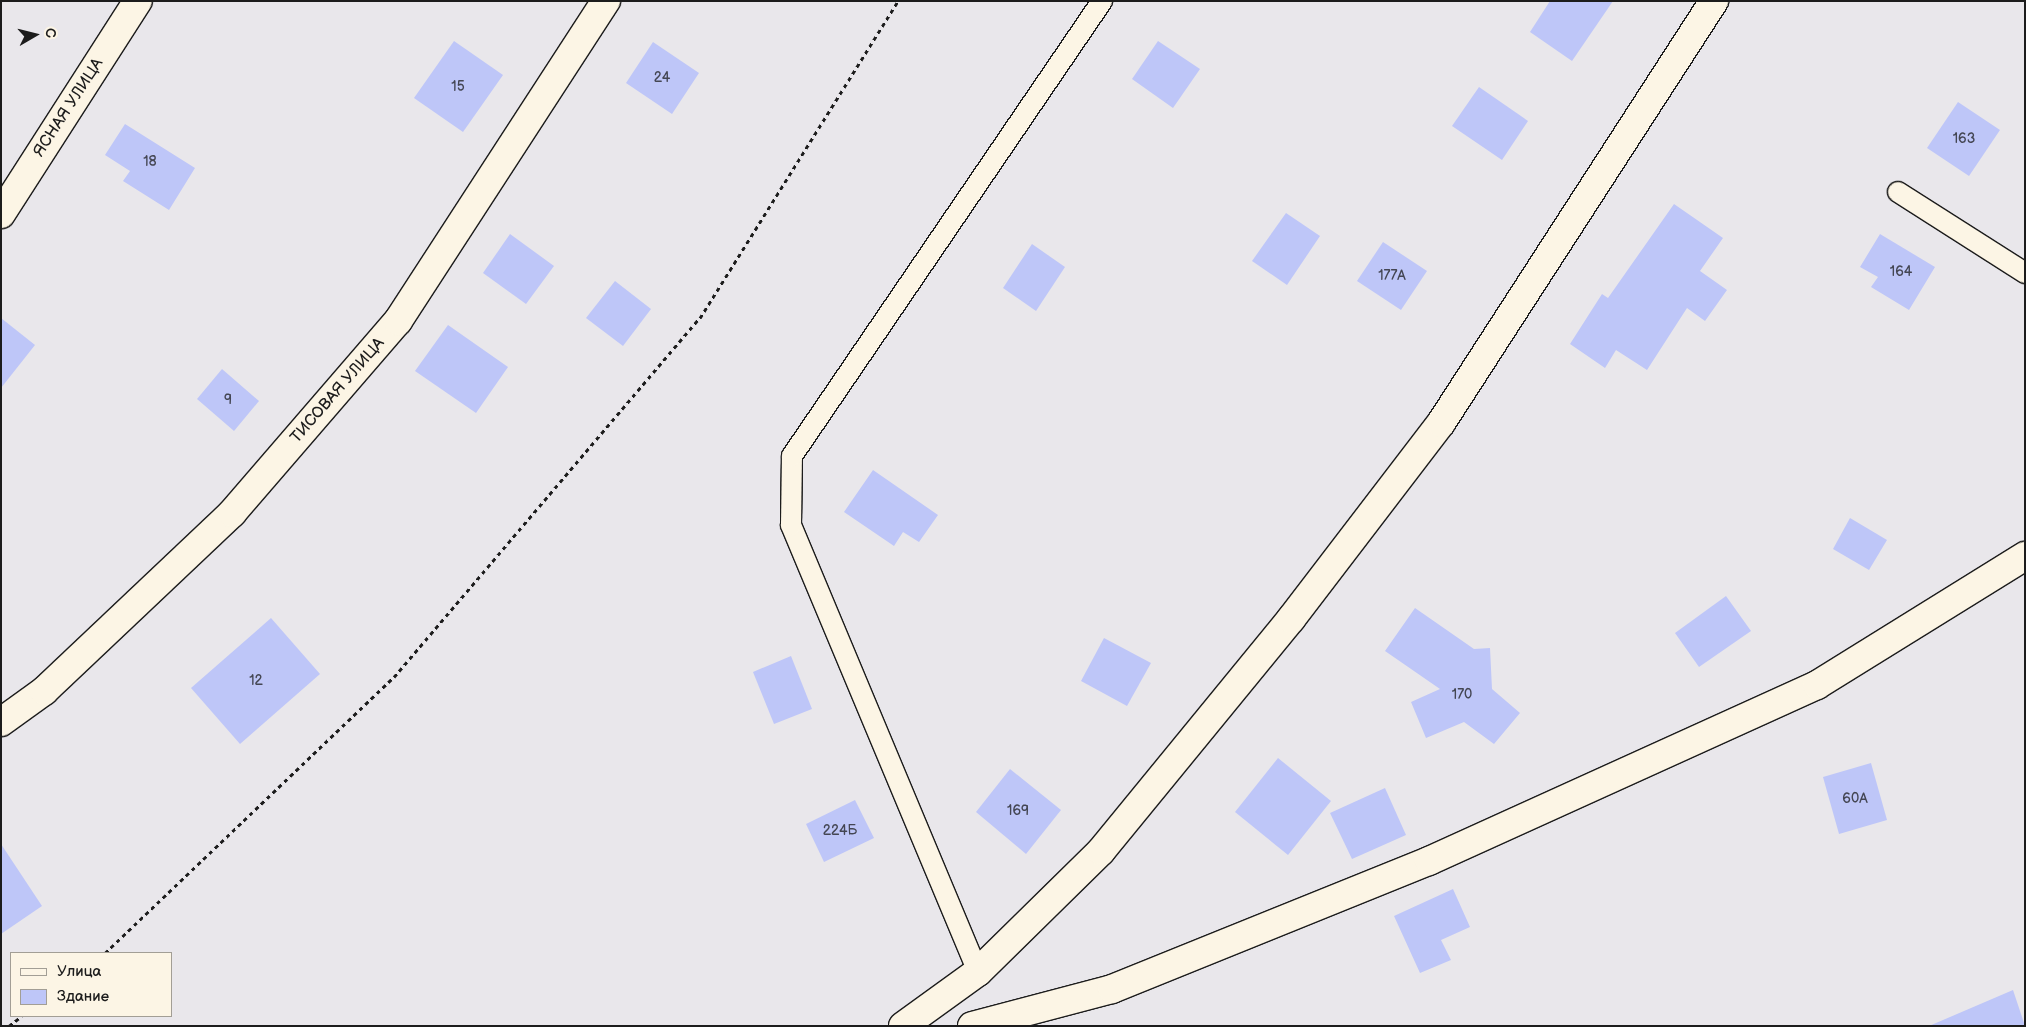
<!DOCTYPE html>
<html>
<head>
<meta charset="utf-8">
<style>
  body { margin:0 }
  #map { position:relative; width:2026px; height:1027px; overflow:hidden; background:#e9e7eb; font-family:"Balsamiq Sans",sans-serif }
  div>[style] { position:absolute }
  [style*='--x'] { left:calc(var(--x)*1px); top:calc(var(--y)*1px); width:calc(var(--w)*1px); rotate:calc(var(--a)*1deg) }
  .building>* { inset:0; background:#bec6f8 }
  .path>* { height:3px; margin-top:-1.5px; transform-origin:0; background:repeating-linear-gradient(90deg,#1c1c1c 0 4px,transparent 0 8px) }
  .roads { filter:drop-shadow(1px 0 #1c1c1c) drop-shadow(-1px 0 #1c1c1c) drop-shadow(0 1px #1c1c1c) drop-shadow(0 -1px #1c1c1c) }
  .service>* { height:20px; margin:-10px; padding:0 10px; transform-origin:10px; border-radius:10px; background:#fcf5e5 }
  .minor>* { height:28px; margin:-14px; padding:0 14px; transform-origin:14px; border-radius:14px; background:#fcf5e5 }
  span { translate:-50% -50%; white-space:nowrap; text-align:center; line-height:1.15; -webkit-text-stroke:5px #fcf5e5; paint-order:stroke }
  .number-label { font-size:14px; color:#444653 }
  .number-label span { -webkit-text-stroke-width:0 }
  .street-label { font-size:16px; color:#1c1c1c }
  .frame { position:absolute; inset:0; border:2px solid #1c1c1c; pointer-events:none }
  .legend { position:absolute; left:10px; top:952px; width:162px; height:65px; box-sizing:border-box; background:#fcf5e5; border:1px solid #a29e95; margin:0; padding:6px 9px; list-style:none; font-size:15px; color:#1c1c1c }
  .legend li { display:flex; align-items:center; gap:10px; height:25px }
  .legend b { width:25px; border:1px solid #a29e95 }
  .north { position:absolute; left:10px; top:10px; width:50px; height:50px; -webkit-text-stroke:4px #fcf5e5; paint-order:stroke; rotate:82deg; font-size:14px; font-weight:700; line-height:20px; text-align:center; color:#1c1c1c }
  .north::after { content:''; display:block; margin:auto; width:18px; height:22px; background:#1c1c1c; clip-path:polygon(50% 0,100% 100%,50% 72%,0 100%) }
</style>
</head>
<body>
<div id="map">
  <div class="building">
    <div style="clip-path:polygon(1550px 1px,1613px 1px,1572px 61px,1530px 32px)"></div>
    <div style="clip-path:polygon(454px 41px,503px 75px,463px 132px,414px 98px)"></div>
    <div style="clip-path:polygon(1158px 41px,1200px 69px,1173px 108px,1132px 79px)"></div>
    <div style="clip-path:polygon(653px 42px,699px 73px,672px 114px,626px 83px)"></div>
    <div style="clip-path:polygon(1479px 87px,1528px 121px,1502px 160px,1452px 126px)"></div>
    <div style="clip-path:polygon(1958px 102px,2000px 130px,1969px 176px,1927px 148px)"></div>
    <div style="clip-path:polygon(125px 124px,195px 168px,169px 210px,123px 181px,130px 171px,105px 155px)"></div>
    <div style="clip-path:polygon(1674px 204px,1723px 238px,1700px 271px,1727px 290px,1705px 321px,1687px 308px,1647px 370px,1616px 350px,1605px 368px,1570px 344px,1602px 294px,1608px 298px)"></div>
    <div style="clip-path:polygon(1286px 213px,1320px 236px,1287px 285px,1252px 261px)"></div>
    <div style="clip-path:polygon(510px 234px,554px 266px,526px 304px,483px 273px)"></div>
    <div style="clip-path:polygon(1880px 234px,1935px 267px,1909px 310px,1871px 287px,1878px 277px,1860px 267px)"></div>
    <div style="clip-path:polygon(1383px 242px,1427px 271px,1401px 310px,1357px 281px)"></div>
    <div style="clip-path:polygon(1032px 244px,1065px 267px,1036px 311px,1003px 288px)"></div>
    <div style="clip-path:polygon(615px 281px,651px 309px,623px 346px,586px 318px)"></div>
    <div style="clip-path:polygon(1px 318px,35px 345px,1px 388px)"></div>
    <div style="clip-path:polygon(448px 325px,508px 367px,476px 413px,415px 371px)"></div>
    <div style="clip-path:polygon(222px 369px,259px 401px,234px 431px,197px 399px)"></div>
    <div style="clip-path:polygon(873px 470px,938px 515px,919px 542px,903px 532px,894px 546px,844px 512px)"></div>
    <div style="clip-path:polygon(1850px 518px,1887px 540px,1869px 570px,1833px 549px)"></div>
    <div style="clip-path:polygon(1726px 596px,1751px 631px,1699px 667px,1675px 633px)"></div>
    <div style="clip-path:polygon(1415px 608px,1474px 649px,1490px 648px,1492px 689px,1520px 713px,1494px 744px,1464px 722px,1426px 738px,1411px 702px,1440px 689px,1385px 651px)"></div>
    <div style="clip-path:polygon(271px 618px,320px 674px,240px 744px,191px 688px)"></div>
    <div style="clip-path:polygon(1104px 638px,1151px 663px,1127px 706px,1081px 681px)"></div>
    <div style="clip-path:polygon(791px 656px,812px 709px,774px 724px,753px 672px)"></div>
    <div style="clip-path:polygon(1278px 758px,1331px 801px,1288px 855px,1235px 812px)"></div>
    <div style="clip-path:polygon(1871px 763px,1887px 820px,1839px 834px,1823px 777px)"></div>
    <div style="clip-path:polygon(1010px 769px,1061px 810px,1026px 854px,976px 812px)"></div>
    <div style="clip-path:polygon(1385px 788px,1406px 835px,1352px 859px,1330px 813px)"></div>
    <div style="clip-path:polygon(855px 800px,874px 838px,824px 862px,806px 824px)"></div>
    <div style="clip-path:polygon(1px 844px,42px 906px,1px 934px)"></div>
    <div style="clip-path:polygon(1453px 889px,1470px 927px,1441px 940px,1451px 960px,1420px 973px,1394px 916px)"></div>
    <div style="clip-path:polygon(2013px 990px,2025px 1026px,1929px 1026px)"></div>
  </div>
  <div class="path">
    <div style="--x:105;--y:953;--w:400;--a:-43.7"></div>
    <div style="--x:394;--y:677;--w:472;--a:-49.6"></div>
    <div style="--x:700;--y:318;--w:374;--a:-58"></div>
    <div style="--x:9;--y:1026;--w:16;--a:-38"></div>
  </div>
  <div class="roads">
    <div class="service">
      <div style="--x:1898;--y:192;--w:151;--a:32.5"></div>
      <div style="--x:978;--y:972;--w:485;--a:-112.7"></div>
      <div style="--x:791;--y:525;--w:69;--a:-89.2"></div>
      <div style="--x:792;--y:456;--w:551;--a:-55.73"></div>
    </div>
    <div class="minor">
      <div style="--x:1;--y:214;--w:253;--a:-57.3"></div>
      <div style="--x:1;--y:722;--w:53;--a:-35.8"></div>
      <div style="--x:44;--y:691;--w:259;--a:-43.4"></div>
      <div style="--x:232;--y:513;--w:254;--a:-49.2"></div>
      <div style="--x:398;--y:321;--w:382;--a:-57"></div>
      <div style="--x:903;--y:1026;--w:92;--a:-35.8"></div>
      <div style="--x:978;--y:972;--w:173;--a:-44.5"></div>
      <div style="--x:1101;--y:851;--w:300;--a:-50.7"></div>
      <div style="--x:1291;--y:619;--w:247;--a:-52.6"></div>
      <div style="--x:1441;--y:423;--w:503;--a:-57.1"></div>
      <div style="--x:972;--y:1026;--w:145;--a:-14.8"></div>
      <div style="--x:1112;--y:989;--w:342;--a:-22"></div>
      <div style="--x:1429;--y:861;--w:426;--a:-24.4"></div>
      <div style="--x:1817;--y:685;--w:245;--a:-31.8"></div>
    </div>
  </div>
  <div class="number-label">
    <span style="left:662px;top:78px">24</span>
    <span style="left:458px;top:87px">15</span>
    <span style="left:1964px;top:139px">163</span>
    <span style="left:150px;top:162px">18</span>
    <span style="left:1901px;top:272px">164</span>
    <span style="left:1392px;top:276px">177А</span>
    <span style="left:228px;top:400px">9</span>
    <span style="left:256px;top:681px">12</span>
    <span style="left:1462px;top:695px">170</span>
    <span style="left:1855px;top:799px">60А</span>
    <span style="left:1018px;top:811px">169</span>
    <span style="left:840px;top:831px">224Б</span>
  </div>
  <div class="street-label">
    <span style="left:69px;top:108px;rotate:-57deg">ЯСНАЯ УЛИЦА</span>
    <span style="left:338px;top:391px;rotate:-49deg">ТИСОВАЯ УЛИЦА</span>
  </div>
  <div class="frame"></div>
  <ul class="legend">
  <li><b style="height:6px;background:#fcf5e5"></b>Улица</li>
  <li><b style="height:14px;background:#bec6f8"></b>Здание</li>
  </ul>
  <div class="north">С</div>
</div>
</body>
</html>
